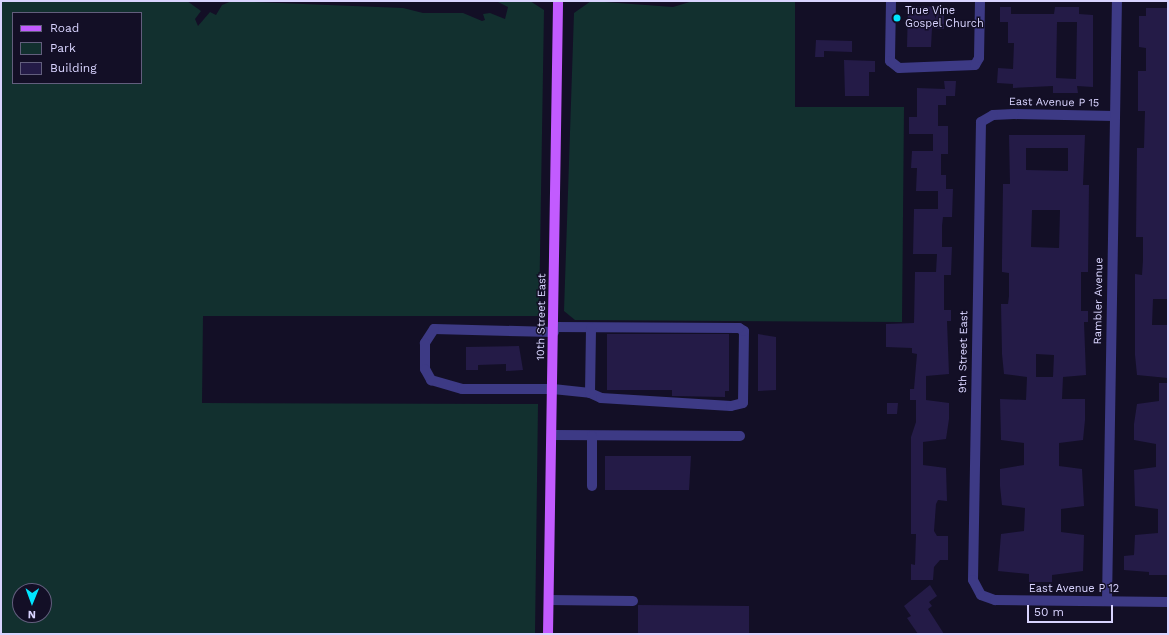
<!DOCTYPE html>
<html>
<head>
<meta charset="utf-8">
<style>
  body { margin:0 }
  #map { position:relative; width:1169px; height:635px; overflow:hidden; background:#130f26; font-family:"Work Sans",sans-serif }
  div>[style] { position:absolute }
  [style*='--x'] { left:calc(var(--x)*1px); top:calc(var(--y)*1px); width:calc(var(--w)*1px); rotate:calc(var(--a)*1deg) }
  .green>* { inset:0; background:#12302f }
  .building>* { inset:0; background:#241b47 }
  .minor>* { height:10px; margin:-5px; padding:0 5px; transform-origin:5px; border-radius:5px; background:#3d3a85 }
  .major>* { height:10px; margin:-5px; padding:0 5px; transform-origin:5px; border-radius:5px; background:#c25bff }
  .dots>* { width:11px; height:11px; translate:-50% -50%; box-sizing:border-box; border:2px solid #130f26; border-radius:50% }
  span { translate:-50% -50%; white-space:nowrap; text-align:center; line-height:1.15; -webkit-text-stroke:3px #130f26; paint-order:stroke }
  .poi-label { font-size:11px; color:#d9d4ff }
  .left { translate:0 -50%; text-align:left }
  .street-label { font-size:11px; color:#d9d4ff }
  .frame { position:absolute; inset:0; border:2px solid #d9d4ff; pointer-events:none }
  .legend { position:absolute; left:12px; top:12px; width:130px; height:72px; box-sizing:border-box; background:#130f26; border:1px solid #625e7d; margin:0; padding:5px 7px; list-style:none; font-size:12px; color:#d9d4ff }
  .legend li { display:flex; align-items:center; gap:8px; height:20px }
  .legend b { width:20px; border:1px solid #625e7d }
  .north { position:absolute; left:12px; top:583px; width:40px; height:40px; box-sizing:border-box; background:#130f26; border:1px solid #625e7d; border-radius:50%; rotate:181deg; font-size:11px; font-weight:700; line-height:16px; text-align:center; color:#d9d4ff }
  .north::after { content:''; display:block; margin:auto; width:14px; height:18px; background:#00e5ff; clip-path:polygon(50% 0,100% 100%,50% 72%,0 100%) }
  .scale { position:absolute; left:1027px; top:605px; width:86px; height:18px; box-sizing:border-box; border:2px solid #d9d4ff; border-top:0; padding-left:5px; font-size:12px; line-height:14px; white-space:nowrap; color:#d9d4ff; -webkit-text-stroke:3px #130f26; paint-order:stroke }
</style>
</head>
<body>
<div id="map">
  <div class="green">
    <div style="clip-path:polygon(evenodd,1px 1px,187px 1px,201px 11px,195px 19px,198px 26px,210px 12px,216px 15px,222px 5px,232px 1px,403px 8px,423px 13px,463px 13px,482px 21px,485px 20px,483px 14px,490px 13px,505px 19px,508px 7px,496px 1px,434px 1px,530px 1px,544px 10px,539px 316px,203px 316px,202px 403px,538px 404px,535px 634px,1px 634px,1px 1px,13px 13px,141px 13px,141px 83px,13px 83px,13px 13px,1px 1px,20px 591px,44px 591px,44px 615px,20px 615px,20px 591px)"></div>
    <div style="clip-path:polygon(591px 1px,673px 7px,693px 1px,795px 1px,795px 107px,904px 107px,902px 322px,575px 320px,564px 311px,574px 13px)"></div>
  </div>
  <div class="building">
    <div style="clip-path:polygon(908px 6px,944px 7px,944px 29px,932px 28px,931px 47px,907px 47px)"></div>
    <div style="clip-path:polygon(evenodd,1000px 7px,1011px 7px,1011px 14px,1054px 14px,1055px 7px,1079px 7px,1079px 14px,1093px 15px,1093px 87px,1077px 86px,1078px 93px,1053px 93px,1053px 86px,1013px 88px,1013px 84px,997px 83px,998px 68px,1013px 69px,1014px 43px,1008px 43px,1008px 22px,1000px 22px,1000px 7px,1057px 22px,1077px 22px,1076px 79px,1056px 78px,1057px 22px)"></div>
    <div style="clip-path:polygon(1146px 8px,1168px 8px,1168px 299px,1153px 299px,1152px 325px,1168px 325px,1168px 378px,1137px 375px,1135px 355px,1135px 274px,1142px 275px,1143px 260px,1143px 237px,1136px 237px,1137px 148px,1144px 148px,1145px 111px,1138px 111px,1138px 71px,1146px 71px,1146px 48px,1139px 47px,1139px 16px,1146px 16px)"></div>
    <div style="clip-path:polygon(816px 40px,852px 41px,852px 52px,824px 51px,824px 57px,815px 57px)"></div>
    <div style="clip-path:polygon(844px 60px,875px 61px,875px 72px,869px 72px,869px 96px,845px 96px)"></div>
    <div style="clip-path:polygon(944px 81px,956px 81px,955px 96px,946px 96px,946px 105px,938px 105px,938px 126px,948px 126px,948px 154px,941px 154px,941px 175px,946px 175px,946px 189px,953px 189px,952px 217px,943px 217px,942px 226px,942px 247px,952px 247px,951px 275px,944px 275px,944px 310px,951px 310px,951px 321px,947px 321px,949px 374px,926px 376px,926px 400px,949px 403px,949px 419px,946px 439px,923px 442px,923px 465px,946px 468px,947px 501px,938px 500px,936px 504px,934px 531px,937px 536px,948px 536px,948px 560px,940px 560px,934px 567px,933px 580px,911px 580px,911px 564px,915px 565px,916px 534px,911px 534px,911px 437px,916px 422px,916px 400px,910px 400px,910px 389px,914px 389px,917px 354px,912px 353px,912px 348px,886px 347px,886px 324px,914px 323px,915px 272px,936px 272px,937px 254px,913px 254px,914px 209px,938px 209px,938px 191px,916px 191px,917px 168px,911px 168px,912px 151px,933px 151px,933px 134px,909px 134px,909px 117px,917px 117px,917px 88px,945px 89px)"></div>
    <div style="clip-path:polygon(evenodd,1009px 135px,1085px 135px,1083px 185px,1089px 185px,1088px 272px,1081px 272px,1081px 311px,1088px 311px,1088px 322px,1084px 322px,1086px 375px,1063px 377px,1062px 399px,1085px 399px,1085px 420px,1083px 440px,1059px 443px,1059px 466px,1082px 469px,1084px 506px,1061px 509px,1061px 532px,1084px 535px,1083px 571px,1052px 575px,1052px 582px,1029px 582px,1029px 574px,998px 571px,1001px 534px,1024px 531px,1025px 508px,1002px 505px,1000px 486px,1000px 469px,1024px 465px,1024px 443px,1001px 440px,1000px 399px,1026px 400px,1027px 377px,1004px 374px,1002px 354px,1001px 304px,1008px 304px,1009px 296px,1009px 273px,1002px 272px,1002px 261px,1003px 184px,1010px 184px,1009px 135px,1026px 148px,1068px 148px,1068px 171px,1026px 170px,1026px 148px,1009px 135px,1032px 210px,1060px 210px,1059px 248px,1031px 247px,1032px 210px,1009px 135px,1036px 354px,1054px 355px,1053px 377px,1036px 377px,1036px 354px)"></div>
    <div style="clip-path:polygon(607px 334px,729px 334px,729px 391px,725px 391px,725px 397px,672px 396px,672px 390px,607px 390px)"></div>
    <div style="clip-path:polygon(758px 334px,776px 337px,776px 390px,758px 391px)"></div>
    <div style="clip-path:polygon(519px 346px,523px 370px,506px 371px,506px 364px,478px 365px,478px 370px,466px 370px,466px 347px)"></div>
    <div style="clip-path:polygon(1159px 383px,1168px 383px,1168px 575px,1149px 575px,1149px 572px,1124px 570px,1124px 556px,1134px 555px,1135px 535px,1158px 533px,1158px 509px,1135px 506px,1134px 470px,1156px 467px,1156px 444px,1134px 440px,1134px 424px,1137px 404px,1159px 401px)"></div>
    <div style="clip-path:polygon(887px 403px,898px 403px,897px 414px,887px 414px)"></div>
    <div style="clip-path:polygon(605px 456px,691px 456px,689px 490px,605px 490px)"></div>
    <div style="clip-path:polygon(930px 585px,937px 596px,929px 602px,932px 606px,928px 609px,944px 634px,918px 634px,907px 618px,911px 616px,904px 606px)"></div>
    <div style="clip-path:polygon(638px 605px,749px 606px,749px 634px,638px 634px)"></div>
  </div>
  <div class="minor">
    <div style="--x:891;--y:1;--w:60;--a:91"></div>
    <div style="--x:890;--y:61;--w:11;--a:38"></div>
    <div style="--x:899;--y:68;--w:76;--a:-2.3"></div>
    <div style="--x:975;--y:65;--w:8;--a:-60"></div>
    <div style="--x:979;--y:58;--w:57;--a:-89"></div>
    <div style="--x:1114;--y:116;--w:100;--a:-178.9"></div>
    <div style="--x:1014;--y:114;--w:21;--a:177"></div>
    <div style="--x:993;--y:115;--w:14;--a:150"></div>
    <div style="--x:981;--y:122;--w:458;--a:91"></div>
    <div style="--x:973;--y:580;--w:17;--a:62"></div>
    <div style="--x:981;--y:595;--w:15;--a:20"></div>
    <div style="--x:995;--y:600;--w:173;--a:0.7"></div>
    <div style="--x:554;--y:332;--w:120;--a:-178.6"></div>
    <div style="--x:434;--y:329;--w:17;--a:123"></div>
    <div style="--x:425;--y:343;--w:26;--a:90"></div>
    <div style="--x:425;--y:369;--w:13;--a:61"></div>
    <div style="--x:431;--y:380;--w:32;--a:16"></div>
    <div style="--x:462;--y:389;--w:91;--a:0"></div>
    <div style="--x:553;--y:389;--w:37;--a:6"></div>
    <div style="--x:590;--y:393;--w:12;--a:24"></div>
    <div style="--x:601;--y:398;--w:130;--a:3.5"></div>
    <div style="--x:731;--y:406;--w:12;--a:-14"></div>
    <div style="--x:743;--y:403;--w:72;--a:-89.2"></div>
    <div style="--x:744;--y:331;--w:6;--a:-149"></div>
    <div style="--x:739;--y:328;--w:185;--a:-179.7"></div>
    <div style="--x:590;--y:393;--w:65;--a:-89.1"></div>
    <div style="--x:552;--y:435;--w:188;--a:0.3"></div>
    <div style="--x:592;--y:436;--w:50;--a:90"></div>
    <div style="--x:549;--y:600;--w:84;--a:0.7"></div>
    <div style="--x:1107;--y:601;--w:600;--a:-89.05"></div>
  </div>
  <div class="major">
    <div style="--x:548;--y:634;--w:633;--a:-89.09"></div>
  </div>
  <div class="dots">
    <div style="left:897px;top:18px;background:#00e5ff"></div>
  </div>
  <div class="poi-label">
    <span class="left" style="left:905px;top:18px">True Vine<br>Gospel Church</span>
  </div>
  <div class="street-label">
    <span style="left:1054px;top:103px;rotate:1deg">East Avenue P 15</span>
    <span style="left:1099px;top:301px;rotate:-89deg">Rambler Avenue</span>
    <span style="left:542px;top:317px;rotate:-89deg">10th Street East</span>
    <span style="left:964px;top:352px;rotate:-89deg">9th Street East</span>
    <span style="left:1074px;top:589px">East Avenue P 12</span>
  </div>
  <div class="frame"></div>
  <ul class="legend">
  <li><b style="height:5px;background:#c25bff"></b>Road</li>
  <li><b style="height:11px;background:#12302f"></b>Park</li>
  <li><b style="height:11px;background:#241b47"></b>Building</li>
  </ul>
  <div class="north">N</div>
  <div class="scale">50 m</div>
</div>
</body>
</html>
